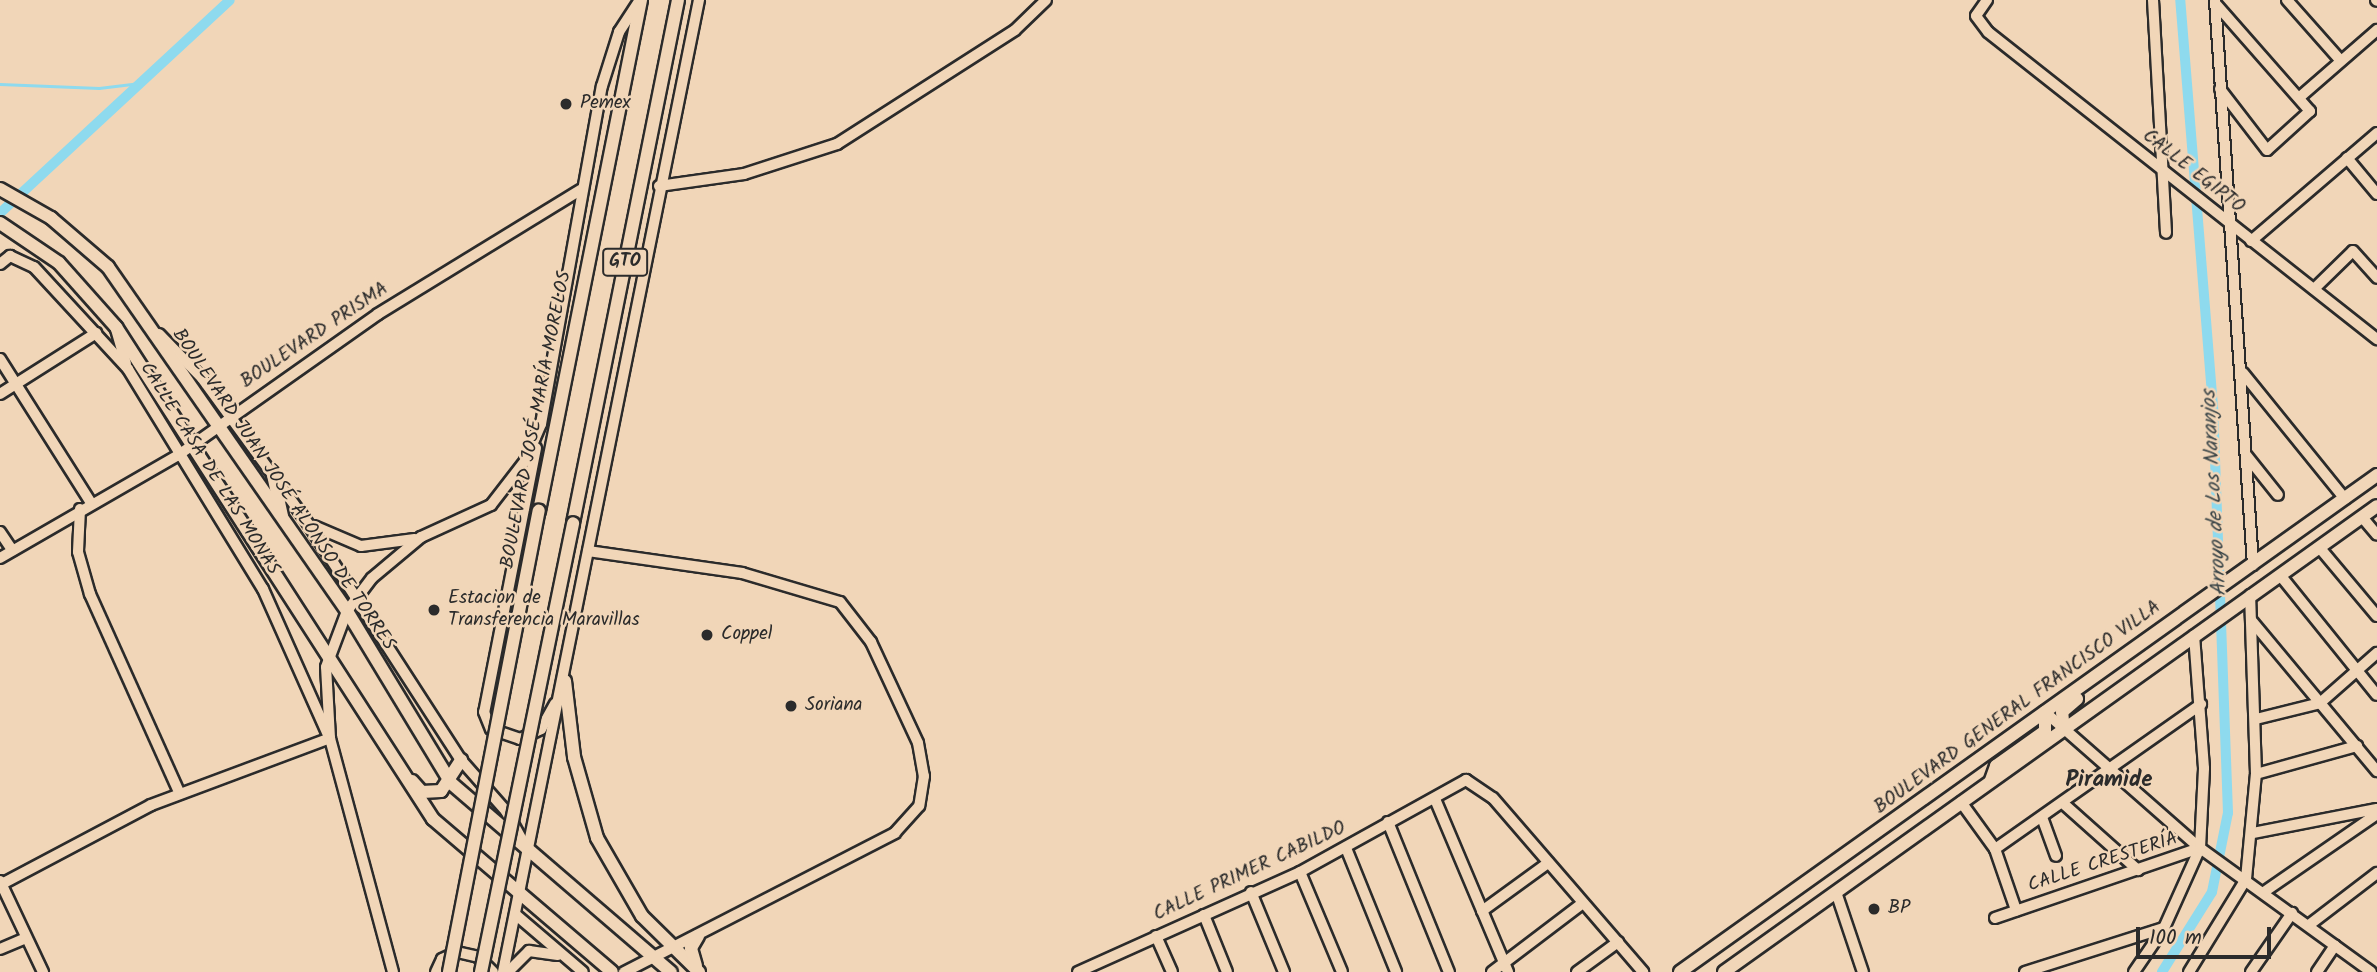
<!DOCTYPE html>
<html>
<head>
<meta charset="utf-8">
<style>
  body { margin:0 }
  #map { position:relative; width:2377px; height:972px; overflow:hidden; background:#f1d6b8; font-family:Kalam,sans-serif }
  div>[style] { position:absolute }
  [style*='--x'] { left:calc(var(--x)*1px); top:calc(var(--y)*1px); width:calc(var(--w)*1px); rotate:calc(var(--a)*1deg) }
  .stream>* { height:2.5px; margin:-1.25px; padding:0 1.25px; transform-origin:1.25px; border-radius:1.25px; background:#8edaee }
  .canal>* { height:10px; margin:-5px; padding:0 5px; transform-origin:5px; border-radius:5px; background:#8edaee }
  .roads { filter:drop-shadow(2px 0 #2b2b2b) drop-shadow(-2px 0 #2b2b2b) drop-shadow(0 2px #2b2b2b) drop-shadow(0 -2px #2b2b2b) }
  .minor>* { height:10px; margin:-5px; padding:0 5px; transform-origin:5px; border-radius:5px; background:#f1d6b8 }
  .major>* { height:12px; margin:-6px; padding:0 6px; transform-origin:6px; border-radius:6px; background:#f1d6b8 }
  .bridges { filter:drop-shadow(2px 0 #2b2b2b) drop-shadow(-2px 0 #2b2b2b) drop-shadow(0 2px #2b2b2b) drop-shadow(0 -2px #2b2b2b) }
  .major-bridge>* { height:12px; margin:-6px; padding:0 6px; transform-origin:6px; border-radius:6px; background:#f1d6b8 }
  .dots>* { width:19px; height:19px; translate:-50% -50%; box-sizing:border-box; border:4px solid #f1d6b8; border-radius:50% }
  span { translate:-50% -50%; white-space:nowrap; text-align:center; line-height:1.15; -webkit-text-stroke:5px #f1d6b8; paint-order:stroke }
  .shield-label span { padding:2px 5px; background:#f1d6b8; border:2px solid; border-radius:5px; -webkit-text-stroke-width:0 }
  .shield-label { font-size:18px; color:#2b2b2b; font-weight:700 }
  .poi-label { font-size:19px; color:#2b2b2b }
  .left { translate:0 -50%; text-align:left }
  .street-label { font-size:19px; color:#2b2b2b }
  .water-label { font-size:21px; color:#3a4548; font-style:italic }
  .quarter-label { font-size:23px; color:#2b2b2b; font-weight:700 }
  .scale { position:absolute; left:2136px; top:927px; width:135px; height:32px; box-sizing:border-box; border:4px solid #2b2b2b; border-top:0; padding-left:9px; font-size:21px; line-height:24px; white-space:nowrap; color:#2b2b2b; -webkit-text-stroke:5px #f1d6b8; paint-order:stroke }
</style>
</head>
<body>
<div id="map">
  <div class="stream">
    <div style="--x:0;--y:84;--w:99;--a:2.3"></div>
    <div style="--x:99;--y:88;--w:39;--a:-7"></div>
  </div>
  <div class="canal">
    <div style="--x:0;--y:213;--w:313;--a:-42.8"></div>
    <div style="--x:2162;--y:972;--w:94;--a:-58"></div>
    <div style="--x:2212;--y:892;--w:81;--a:-78.6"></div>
    <div style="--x:2228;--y:813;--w:406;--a:-92.1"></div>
    <div style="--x:2213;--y:407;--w:408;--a:-94.6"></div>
  </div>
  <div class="roads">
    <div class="minor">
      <div style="--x:1987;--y:0;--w:19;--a:125"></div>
      <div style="--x:1976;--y:16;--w:20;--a:53"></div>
      <div style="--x:1988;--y:32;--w:496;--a:38.3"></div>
      <div style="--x:2153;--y:0;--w:233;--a:86.8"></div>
      <div style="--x:2215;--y:0;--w:566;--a:86.15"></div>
      <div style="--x:2287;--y:0;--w:81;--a:48.5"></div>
      <div style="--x:2376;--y:0;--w:1;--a:45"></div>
      <div style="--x:2215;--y:3;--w:144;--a:48.7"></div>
      <div style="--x:2310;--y:111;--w:58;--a:137.8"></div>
      <div style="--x:2267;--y:150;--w:77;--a:-127.6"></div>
      <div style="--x:2301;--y:96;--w:101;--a:-41"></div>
      <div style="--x:2347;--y:158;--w:47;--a:50.2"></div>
      <div style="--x:659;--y:186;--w:86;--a:-8"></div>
      <div style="--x:744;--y:174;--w:98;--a:-17.9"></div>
      <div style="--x:837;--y:144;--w:211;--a:-32.6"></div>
      <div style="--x:1015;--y:30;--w:43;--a:-44.1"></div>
      <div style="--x:2251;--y:241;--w:166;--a:-40.6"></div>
      <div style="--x:0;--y:264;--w:13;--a:-39"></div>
      <div style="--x:10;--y:256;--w:26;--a:25"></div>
      <div style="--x:34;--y:267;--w:139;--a:47.3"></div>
      <div style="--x:128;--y:369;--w:258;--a:58.5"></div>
      <div style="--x:263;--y:589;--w:158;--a:66"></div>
      <div style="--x:2314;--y:289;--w:54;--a:-44.3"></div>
      <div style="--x:2353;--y:251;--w:36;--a:48"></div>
      <div style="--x:116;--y:329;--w:36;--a:74"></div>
      <div style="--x:159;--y:334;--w:62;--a:45.7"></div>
      <div style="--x:202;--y:378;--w:175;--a:53.9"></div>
      <div style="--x:305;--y:519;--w:287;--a:57.1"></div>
      <div style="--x:461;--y:760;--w:68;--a:48.6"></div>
      <div style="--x:506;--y:811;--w:43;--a:61.1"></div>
      <div style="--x:0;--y:359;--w:170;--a:57.7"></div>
      <div style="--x:2243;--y:373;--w:162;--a:51"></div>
      <div style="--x:0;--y:394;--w:114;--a:-32.4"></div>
      <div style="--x:536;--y:448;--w:269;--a:101.1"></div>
      <div style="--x:484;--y:712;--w:18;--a:68"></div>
      <div style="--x:491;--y:729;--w:31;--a:19"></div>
      <div style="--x:520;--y:739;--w:23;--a:-25"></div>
      <div style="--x:541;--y:729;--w:29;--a:-61"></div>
      <div style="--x:2246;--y:455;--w:51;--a:51.3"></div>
      <div style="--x:80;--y:509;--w:43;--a:92.7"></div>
      <div style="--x:78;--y:552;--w:44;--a:74.1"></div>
      <div style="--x:90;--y:594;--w:219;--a:65.8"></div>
      <div style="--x:2362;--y:517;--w:23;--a:50"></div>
      <div style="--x:314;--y:526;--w:51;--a:23.1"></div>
      <div style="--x:361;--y:546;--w:54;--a:-7.4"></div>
      <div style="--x:0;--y:532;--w:22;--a:56"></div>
      <div style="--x:2319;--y:547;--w:90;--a:50"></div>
      <div style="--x:588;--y:551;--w:156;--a:8.1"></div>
      <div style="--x:742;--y:573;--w:102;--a:16.5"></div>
      <div style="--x:840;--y:602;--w:51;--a:52.2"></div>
      <div style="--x:871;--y:642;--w:111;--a:65"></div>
      <div style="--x:918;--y:743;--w:34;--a:80"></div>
      <div style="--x:924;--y:776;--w:30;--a:99"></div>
      <div style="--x:919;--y:806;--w:36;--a:132"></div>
      <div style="--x:895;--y:833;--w:305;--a:152.8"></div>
      <div style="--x:0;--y:558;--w:204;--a:-30"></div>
      <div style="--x:177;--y:456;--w:246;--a:-35.2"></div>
      <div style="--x:378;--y:314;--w:237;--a:-31.5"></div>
      <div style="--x:2280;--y:575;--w:154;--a:51.1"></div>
      <div style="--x:2251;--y:620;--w:197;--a:50.2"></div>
      <div style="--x:2045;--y:712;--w:206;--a:41.3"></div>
      <div style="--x:2200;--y:848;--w:211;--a:35.9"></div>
      <div style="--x:2256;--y:719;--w:66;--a:-14"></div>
      <div style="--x:2320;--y:703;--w:76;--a:-41.3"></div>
      <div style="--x:2256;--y:774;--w:105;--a:-15.5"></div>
      <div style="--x:1435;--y:799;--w:188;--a:67.1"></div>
      <div style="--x:1961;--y:802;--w:58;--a:54.1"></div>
      <div style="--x:1995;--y:849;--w:65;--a:71"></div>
      <div style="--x:2065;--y:805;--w:98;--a:41.7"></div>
      <div style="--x:2043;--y:820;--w:38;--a:70"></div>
      <div style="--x:1388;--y:822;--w:162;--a:67.9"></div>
      <div style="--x:2253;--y:833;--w:126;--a:-11"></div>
      <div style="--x:1346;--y:848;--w:134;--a:68"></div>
      <div style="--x:1995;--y:849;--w:252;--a:-35.1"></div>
      <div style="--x:1300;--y:872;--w:108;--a:67.2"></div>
      <div style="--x:0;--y:881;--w:101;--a:64.7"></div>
      <div style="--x:0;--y:885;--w:171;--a:-27.9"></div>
      <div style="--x:151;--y:805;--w:191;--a:-20.5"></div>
      <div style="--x:1251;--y:892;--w:87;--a:67.6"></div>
      <div style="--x:1836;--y:892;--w:84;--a:71.4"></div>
      <div style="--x:2264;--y:892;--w:137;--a:-34.6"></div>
      <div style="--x:1482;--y:911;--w:82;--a:-36"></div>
      <div style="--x:515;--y:914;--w:89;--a:40.5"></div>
      <div style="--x:1204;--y:915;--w:61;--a:68"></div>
      <div style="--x:1995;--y:918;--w:217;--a:-18.9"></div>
      <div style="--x:2309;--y:925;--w:86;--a:-37.4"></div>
      <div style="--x:1156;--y:936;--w:39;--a:66"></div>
      <div style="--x:0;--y:949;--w:28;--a:-23"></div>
      <div style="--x:393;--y:972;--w:242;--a:-105.1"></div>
      <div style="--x:330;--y:738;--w:71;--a:-93.2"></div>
      <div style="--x:326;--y:667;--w:60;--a:-69.4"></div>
      <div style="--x:347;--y:611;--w:41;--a:-52.9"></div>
      <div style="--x:372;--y:578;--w:64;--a:-39.9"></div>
      <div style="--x:421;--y:537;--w:77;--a:-24.6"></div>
      <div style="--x:491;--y:505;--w:56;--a:-52.3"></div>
      <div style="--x:525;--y:461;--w:40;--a:-66.6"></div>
      <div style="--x:541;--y:424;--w:343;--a:-79.8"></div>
      <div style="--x:602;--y:86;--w:57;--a:-72.5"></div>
      <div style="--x:619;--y:32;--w:38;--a:-57"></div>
      <div style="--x:436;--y:972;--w:14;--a:-65"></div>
      <div style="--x:442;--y:959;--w:17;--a:-25"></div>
      <div style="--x:457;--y:952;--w:22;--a:13"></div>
      <div style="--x:478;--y:957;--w:21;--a:45"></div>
      <div style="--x:503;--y:972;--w:992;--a:-78.6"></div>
      <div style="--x:508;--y:972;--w:30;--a:-45"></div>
      <div style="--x:529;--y:951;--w:29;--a:8"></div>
      <div style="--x:1078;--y:972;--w:243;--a:-24.2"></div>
      <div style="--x:1300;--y:872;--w:190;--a:-29"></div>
      <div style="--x:1466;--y:780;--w:32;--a:34"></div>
      <div style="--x:1493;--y:798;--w:230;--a:49.2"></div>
      <div style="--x:1492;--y:972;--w:114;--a:-37.2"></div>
      <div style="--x:1577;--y:972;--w:51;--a:-36.2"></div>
      <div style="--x:2025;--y:972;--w:146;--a:-17.6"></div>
      <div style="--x:2134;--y:972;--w:53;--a:-55.7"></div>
      <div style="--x:2164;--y:928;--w:88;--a:-65.8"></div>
      <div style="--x:2200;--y:848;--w:80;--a:-87.1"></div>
      <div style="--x:2204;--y:768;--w:133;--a:-94.3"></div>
      <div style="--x:2189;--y:972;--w:109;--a:-58.5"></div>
      <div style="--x:2246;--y:879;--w:105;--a:-84.6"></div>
      <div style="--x:2256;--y:774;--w:179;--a:-91.9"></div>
      <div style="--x:2251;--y:972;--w:72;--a:-55.2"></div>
      <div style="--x:2317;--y:972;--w:32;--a:-56"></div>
    </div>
    <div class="major">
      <div style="--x:0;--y:189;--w:59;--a:29.6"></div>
      <div style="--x:51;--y:218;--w:75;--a:40.7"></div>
      <div style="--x:108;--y:267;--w:419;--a:55.2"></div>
      <div style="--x:347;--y:611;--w:201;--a:58.8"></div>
      <div style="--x:451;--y:783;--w:290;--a:40.7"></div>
      <div style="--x:0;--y:223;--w:71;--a:34.1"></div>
      <div style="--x:59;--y:263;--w:86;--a:48.3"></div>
      <div style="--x:116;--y:327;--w:585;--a:57.21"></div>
      <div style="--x:433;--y:819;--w:235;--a:40.5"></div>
      <div style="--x:273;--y:475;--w:42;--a:77.6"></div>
      <div style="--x:539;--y:511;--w:521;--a:-78.71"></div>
      <div style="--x:573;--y:523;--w:533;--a:-78.65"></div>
      <div style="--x:565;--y:681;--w:77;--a:83.2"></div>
      <div style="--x:574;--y:757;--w:84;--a:74.1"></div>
      <div style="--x:597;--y:838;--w:90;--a:60"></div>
      <div style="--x:642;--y:916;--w:80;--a:44.5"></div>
      <div style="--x:2064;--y:730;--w:18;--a:-96"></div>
      <div style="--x:2062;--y:712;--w:20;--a:-41"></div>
      <div style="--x:1991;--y:780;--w:15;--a:-70"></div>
      <div style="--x:1996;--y:766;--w:60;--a:-35.5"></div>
      <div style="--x:2045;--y:731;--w:19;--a:-90"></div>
      <div style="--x:412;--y:781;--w:15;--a:48"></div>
      <div style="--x:422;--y:792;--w:19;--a:-3"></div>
      <div style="--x:441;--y:791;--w:37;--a:-57"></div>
      <div style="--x:696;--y:966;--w:19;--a:-106"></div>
      <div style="--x:691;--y:948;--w:14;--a:-60"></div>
      <div style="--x:1680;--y:972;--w:856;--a:-35.49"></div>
      <div style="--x:1724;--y:972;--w:802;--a:-35.51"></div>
    </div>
  </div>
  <div class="bridges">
    <div class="major-bridge">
      <div style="--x:449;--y:972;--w:470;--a:-79"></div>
      <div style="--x:481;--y:972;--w:458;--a:-78.4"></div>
    </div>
  </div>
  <div class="dots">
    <div style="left:566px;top:104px;background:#2b2b2b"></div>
    <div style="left:434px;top:610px;background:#2b2b2b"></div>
    <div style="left:707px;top:635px;background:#2b2b2b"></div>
    <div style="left:791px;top:706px;background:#2b2b2b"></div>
    <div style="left:1874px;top:909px;background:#2b2b2b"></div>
  </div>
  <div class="shield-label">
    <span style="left:625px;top:262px">GTO</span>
  </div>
  <div class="poi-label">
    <span class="left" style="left:580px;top:104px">Pemex</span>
    <span class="left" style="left:448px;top:610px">Estacion de<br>Transferencia Maravillas</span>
    <span class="left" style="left:721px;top:635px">Coppel</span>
    <span class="left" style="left:805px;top:706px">Soriana</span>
    <span class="left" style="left:1888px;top:909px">BP</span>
  </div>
  <div class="street-label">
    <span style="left:2193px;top:172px;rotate:38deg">CALLE EGIPTO</span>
    <span style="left:315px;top:336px;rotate:-34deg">BOULEVARD PRISMA</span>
    <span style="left:537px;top:420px;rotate:-79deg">BOULEVARD JOSÉ MARÍA MORELOS</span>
    <span style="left:209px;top:469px;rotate:58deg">CALLE CASA DE LAS MONAS</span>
    <span style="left:283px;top:490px;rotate:56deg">BOULEVARD JUAN JOSÉ ALONSO DE TORRES</span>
    <span style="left:2018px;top:708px;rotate:-36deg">BOULEVARD GENERAL FRANCISCO VILLA</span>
    <span style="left:2103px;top:863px;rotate:-18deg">CALLE CRESTERÍA</span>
    <span style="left:1250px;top:872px;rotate:-25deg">CALLE PRIMER CABILDO</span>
  </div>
  <div class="water-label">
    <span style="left:2215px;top:493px;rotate:-93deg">Arroyo de Los Naranjos</span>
  </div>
  <div class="quarter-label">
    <span style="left:2109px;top:780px">Piramide</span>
  </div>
  <div class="scale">100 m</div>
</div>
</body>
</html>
